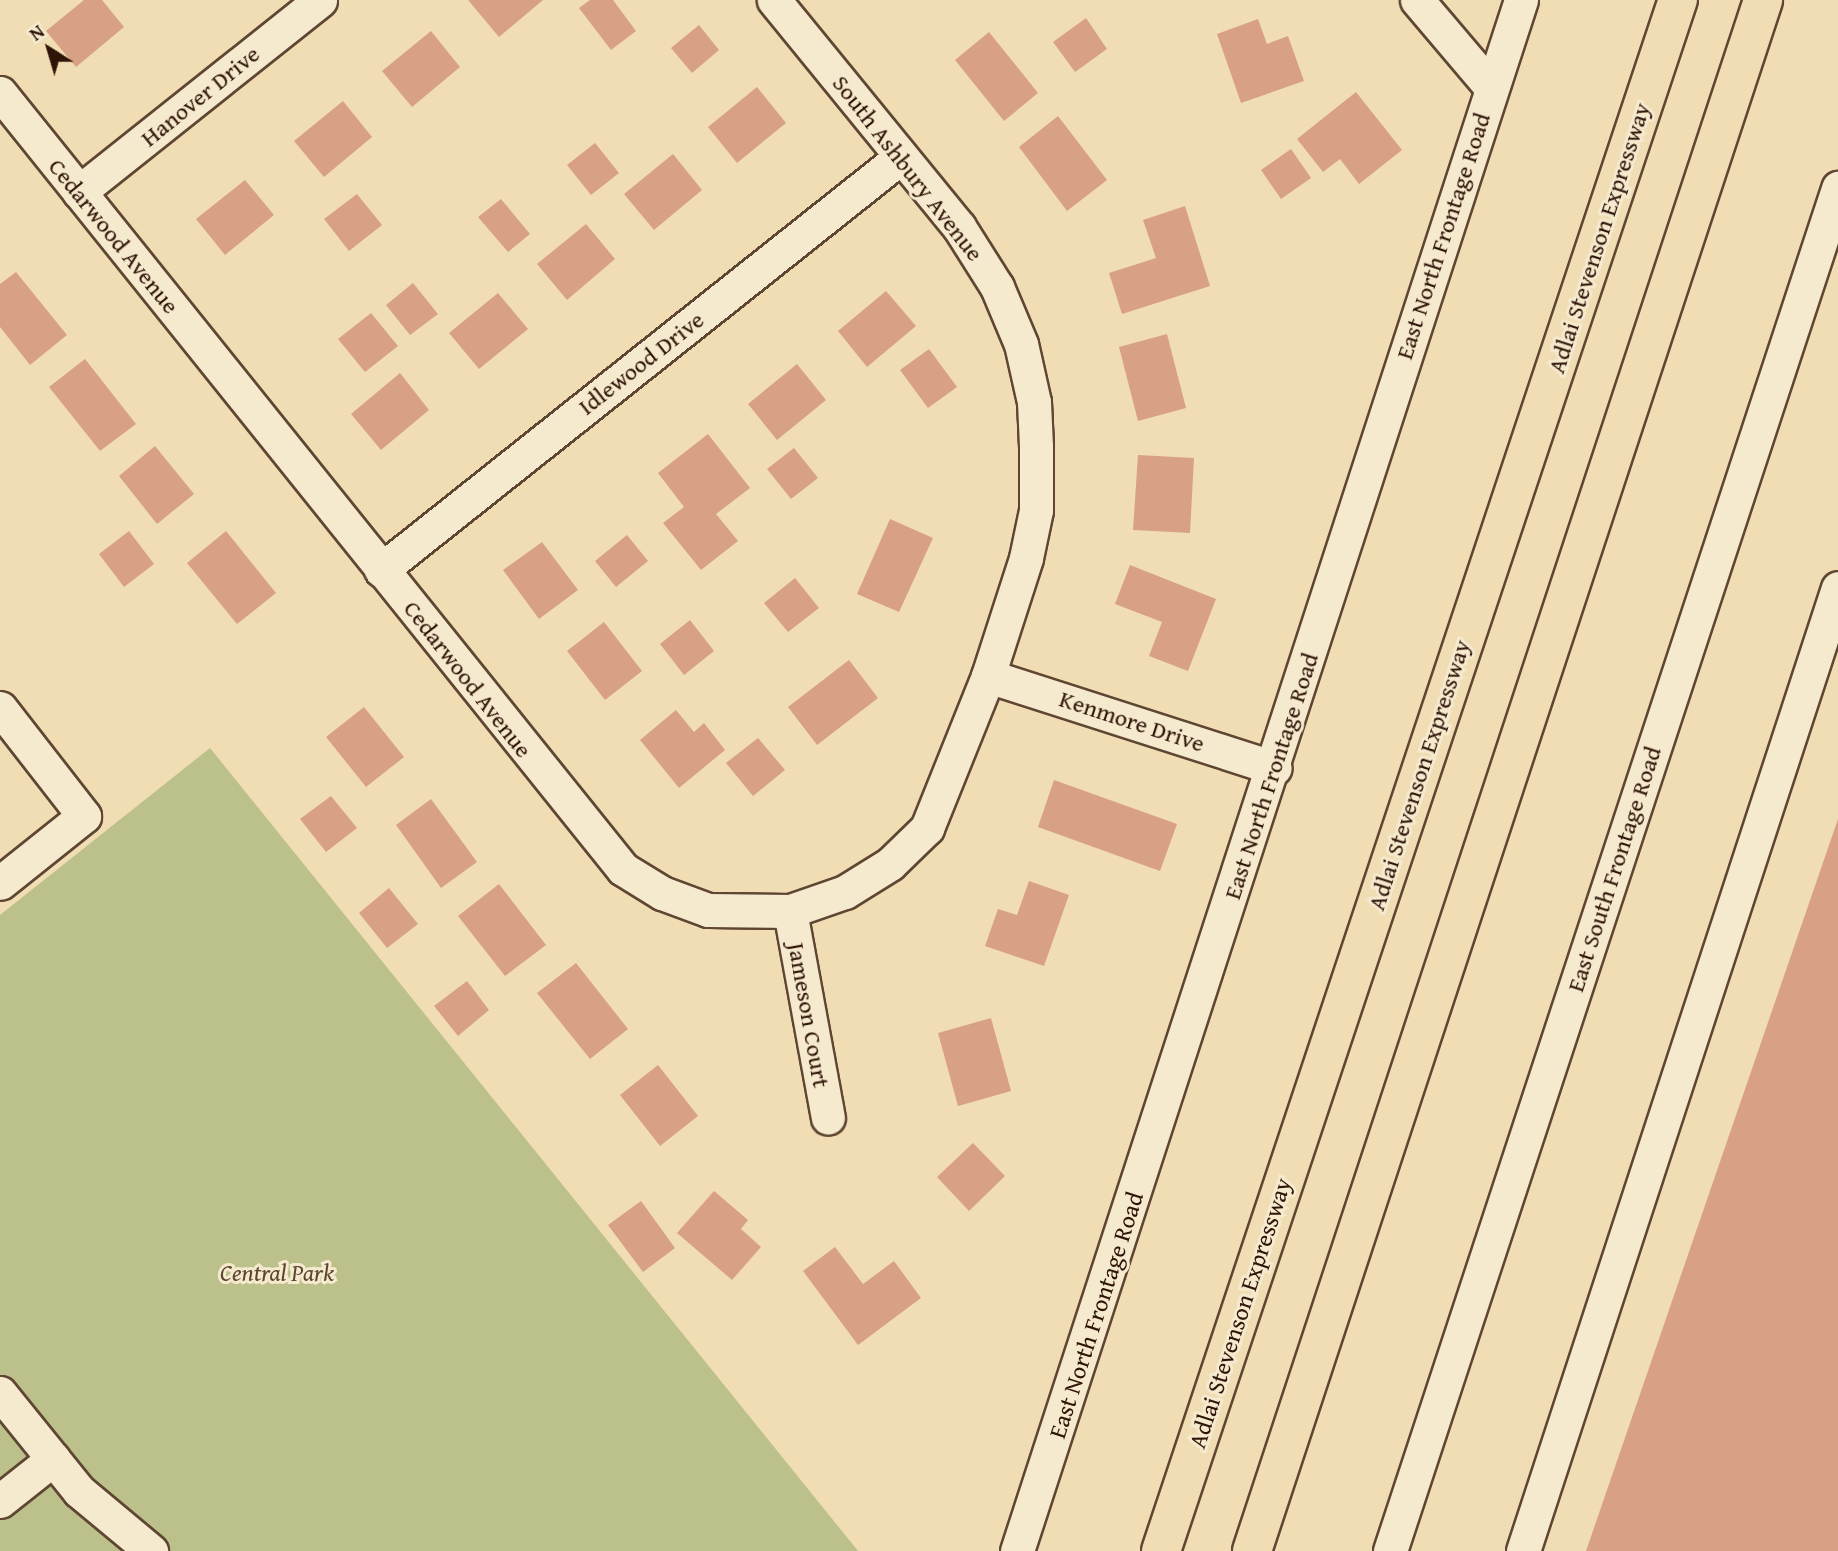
<!DOCTYPE html>
<html>
<head>
<meta charset="utf-8">
<style>
  body { margin:0 }
  #map { position:relative; width:1838px; height:1551px; overflow:hidden; background:#f0ddb3; font-family:"Gentium Book Plus",serif }
  div>[style] { position:absolute }
  [style*='--x'] { left:calc(var(--x)*1px); top:calc(var(--y)*1px); width:calc(var(--w)*1px); rotate:calc(var(--a)*1deg) }
  .green>* { inset:0; background:#bcc08b }
  .building>* { inset:0; background:#d8a185 }
  .roads { filter:drop-shadow(2px 0 #5f4633) drop-shadow(-2px 0 #5f4633) drop-shadow(0 2px #5f4633) drop-shadow(0 -2px #5f4633) }
  .minor>* { height:33px; margin:-16.5px; padding:0 16.5px; transform-origin:16.5px; border-radius:16.5px; background:#f5e9ce }
  .highway>* { height:38px; margin:-19px; padding:0 19px; transform-origin:19px; border-radius:19px; background:#f0ddb3 }
  span { translate:-50% -50%; white-space:nowrap; text-align:center; line-height:1.15; -webkit-text-stroke:6px #f5e9ce; paint-order:stroke }
  .street-label { font-size:24px; color:#2f1408 }
  .park-label { font-size:24px; color:#59482f; font-style:italic }
  .north { position:absolute; left:14px; top:14px; width:70px; height:70px; -webkit-text-stroke:5px #f5e9ce; paint-order:stroke; rotate:323deg; font-size:19px; font-weight:700; line-height:28px; text-align:center; color:#2f1408 }
  .north::after { content:''; display:block; margin:auto; width:24px; height:32px; background:#2f1408; clip-path:polygon(50% 0,100% 100%,50% 72%,0 100%) }
</style>
</head>
<body>
<div id="map">
  <div class="green">
    <div style="clip-path:polygon(210px 748px,858px 1551px,0 1551px,0 915px)"></div>
  </div>
  <div class="building">
    <div style="clip-path:polygon(84px 0,102px 0,124px 27px,76px 67px,46px 31px)"></div>
    <div style="clip-path:polygon(468px 0,543px 0,499px 37px)"></div>
    <div style="clip-path:polygon(590px 0,613px 0,636px 31px,611px 50px,579px 8px)"></div>
    <div style="clip-path:polygon(1086px 18px,1107px 49px,1075px 72px,1053px 42px)"></div>
    <div style="clip-path:polygon(1258px 19px,1267px 44px,1288px 36px,1304px 81px,1241px 103px,1217px 34px)"></div>
    <div style="clip-path:polygon(699px 25px,719px 50px,692px 73px,671px 48px)"></div>
    <div style="clip-path:polygon(431px 31px,460px 67px,412px 107px,382px 71px)"></div>
    <div style="clip-path:polygon(989px 32px,1038px 93px,1004px 121px,955px 60px)"></div>
    <div style="clip-path:polygon(757px 87px,786px 123px,737px 163px,708px 127px)"></div>
    <div style="clip-path:polygon(1356px 92px,1402px 150px,1359px 184px,1340px 159px,1323px 172px,1297px 139px)"></div>
    <div style="clip-path:polygon(343px 101px,372px 137px,324px 177px,294px 141px)"></div>
    <div style="clip-path:polygon(1058px 116px,1107px 180px,1067px 211px,1019px 147px)"></div>
    <div style="clip-path:polygon(595px 143px,619px 173px,591px 195px,567px 165px)"></div>
    <div style="clip-path:polygon(1291px 149px,1311px 178px,1281px 199px,1261px 170px)"></div>
    <div style="clip-path:polygon(673px 154px,702px 190px,654px 230px,624px 194px)"></div>
    <div style="clip-path:polygon(245px 180px,274px 215px,225px 255px,196px 219px)"></div>
    <div style="clip-path:polygon(357px 194px,382px 225px,349px 251px,324px 219px)"></div>
    <div style="clip-path:polygon(501px 199px,530px 234px,508px 252px,478px 217px)"></div>
    <div style="clip-path:polygon(1185px 206px,1210px 286px,1122px 314px,1109px 273px,1156px 258px,1143px 220px)"></div>
    <div style="clip-path:polygon(586px 224px,615px 259px,567px 300px,537px 264px)"></div>
    <div style="clip-path:polygon(16px 272px,67px 335px,30px 365px,0 327px,0 284px)"></div>
    <div style="clip-path:polygon(413px 283px,438px 314px,410px 335px,386px 305px)"></div>
    <div style="clip-path:polygon(886px 291px,916px 326px,867px 367px,838px 331px)"></div>
    <div style="clip-path:polygon(498px 293px,528px 329px,479px 369px,449px 333px)"></div>
    <div style="clip-path:polygon(371px 313px,398px 346px,365px 372px,338px 339px)"></div>
    <div style="clip-path:polygon(1167px 334px,1186px 408px,1138px 421px,1119px 347px)"></div>
    <div style="clip-path:polygon(929px 349px,957px 387px,928px 408px,900px 370px)"></div>
    <div style="clip-path:polygon(85px 359px,136px 424px,100px 451px,49px 387px)"></div>
    <div style="clip-path:polygon(797px 364px,826px 400px,777px 440px,748px 404px)"></div>
    <div style="clip-path:polygon(400px 373px,429px 410px,381px 450px,351px 414px)"></div>
    <div style="clip-path:polygon(708px 434px,750px 488px,716px 514px,738px 541px,701px 570px,663px 523px,684px 507px,658px 473px)"></div>
    <div style="clip-path:polygon(155px 446px,194px 494px,157px 524px,119px 476px)"></div>
    <div style="clip-path:polygon(794px 448px,818px 478px,791px 499px,767px 469px)"></div>
    <div style="clip-path:polygon(1138px 455px,1194px 458px,1190px 533px,1133px 530px)"></div>
    <div style="clip-path:polygon(890px 519px,933px 538px,899px 612px,857px 594px)"></div>
    <div style="clip-path:polygon(129px 531px,154px 564px,124px 587px,99px 554px)"></div>
    <div style="clip-path:polygon(226px 531px,276px 593px,237px 624px,187px 563px)"></div>
    <div style="clip-path:polygon(627px 535px,648px 561px,616px 587px,595px 561px)"></div>
    <div style="clip-path:polygon(542px 542px,578px 590px,539px 619px,503px 570px)"></div>
    <div style="clip-path:polygon(1130px 565px,1216px 599px,1188px 671px,1149px 656px,1162px 622px,1115px 604px)"></div>
    <div style="clip-path:polygon(795px 578px,819px 608px,788px 632px,764px 603px)"></div>
    <div style="clip-path:polygon(690px 620px,714px 651px,684px 675px,660px 644px)"></div>
    <div style="clip-path:polygon(604px 622px,642px 671px,605px 700px,567px 651px)"></div>
    <div style="clip-path:polygon(849px 660px,878px 698px,817px 745px,788px 707px)"></div>
    <div style="clip-path:polygon(364px 707px,404px 757px,366px 787px,326px 737px)"></div>
    <div style="clip-path:polygon(676px 710px,694px 732px,704px 723px,725px 750px,679px 788px,640px 740px)"></div>
    <div style="clip-path:polygon(758px 738px,785px 770px,753px 796px,726px 763px)"></div>
    <div style="clip-path:polygon(1054px 780px,1177px 824px,1160px 871px,1038px 827px)"></div>
    <div style="clip-path:polygon(331px 796px,357px 828px,326px 852px,300px 819px)"></div>
    <div style="clip-path:polygon(431px 799px,477px 862px,441px 888px,396px 825px)"></div>
    <div style="clip-path:polygon(1838px 819px,1838px 1551px,1586px 1551px)"></div>
    <div style="clip-path:polygon(1029px 881px,1069px 895px,1044px 966px,985px 946px,998px 909px,1017px 915px)"></div>
    <div style="clip-path:polygon(499px 884px,546px 945px,505px 976px,458px 916px)"></div>
    <div style="clip-path:polygon(389px 888px,418px 924px,387px 948px,359px 913px)"></div>
    <div style="clip-path:polygon(576px 963px,628px 1029px,590px 1059px,537px 993px)"></div>
    <div style="clip-path:polygon(467px 981px,489px 1010px,458px 1036px,434px 1006px)"></div>
    <div style="clip-path:polygon(991px 1018px,1011px 1091px,958px 1106px,938px 1033px)"></div>
    <div style="clip-path:polygon(658px 1065px,698px 1116px,660px 1146px,620px 1095px)"></div>
    <div style="clip-path:polygon(973px 1143px,1005px 1176px,969px 1211px,937px 1177px)"></div>
    <div style="clip-path:polygon(714px 1191px,748px 1220px,741px 1229px,761px 1247px,732px 1280px,677px 1233px)"></div>
    <div style="clip-path:polygon(641px 1201px,675px 1248px,643px 1272px,608px 1225px)"></div>
    <div style="clip-path:polygon(835px 1247px,863px 1284px,894px 1261px,921px 1298px,858px 1345px,803px 1271px)"></div>
  </div>
  <div class="roads">
    <div class="minor">
      <div style="--x:1417;--y:0;--w:113;--a:49.7"></div>
      <div style="--x:0;--y:93;--w:995;--a:51.24"></div>
      <div style="--x:623;--y:869;--w:46;--a:31.6"></div>
      <div style="--x:662;--y:893;--w:49;--a:20.3"></div>
      <div style="--x:708;--y:910;--w:82;--a:0.7"></div>
      <div style="--x:790;--y:911;--w:58;--a:-19.1"></div>
      <div style="--x:845;--y:892;--w:53;--a:-31.9"></div>
      <div style="--x:890;--y:864;--w:52;--a:-44.2"></div>
      <div style="--x:927;--y:828;--w:164;--a:-68.1"></div>
      <div style="--x:988;--y:676;--w:124;--a:-72.1"></div>
      <div style="--x:1026;--y:558;--w:49;--a:-78.2"></div>
      <div style="--x:1036;--y:510;--w:64;--a:-90"></div>
      <div style="--x:1036;--y:446;--w:44;--a:-92.6"></div>
      <div style="--x:1034;--y:402;--w:59;--a:-102.6"></div>
      <div style="--x:1021;--y:344;--w:62;--a:-112.8"></div>
      <div style="--x:997;--y:287;--w:71;--a:-122.3"></div>
      <div style="--x:959;--y:227;--w:293;--a:-129.2"></div>
      <div style="--x:79;--y:192;--w:308;--a:-38.5"></div>
      <div style="--x:381;--y:570;--w:664;--a:-38.46"></div>
      <div style="--x:988;--y:676;--w:301;--a:17.8"></div>
      <div style="--x:0;--y:708;--w:137;--a:52.1"></div>
      <div style="--x:84;--y:816;--w:107;--a:141.4"></div>
      <div style="--x:790;--y:911;--w:210;--a:79.6"></div>
      <div style="--x:0;--y:1393;--w:126;--a:51.1"></div>
      <div style="--x:79;--y:1491;--w:94;--a:39.8"></div>
      <div style="--x:0;--y:1501;--w:68;--a:-38.4"></div>
      <div style="--x:1017;--y:1551;--w:1631;--a:-72"></div>
      <div style="--x:1390;--y:1551;--w:1435;--a:-71.8"></div>
      <div style="--x:1523;--y:1551;--w:1013;--a:-71.89"></div>
    </div>
    <div class="highway">
      <div style="--x:1161;--y:1551;--w:1635;--a:-71.57"></div>
      <div style="--x:1252;--y:1551;--w:1633;--a:-71.76"></div>
    </div>
  </div>
  <div class="street-label">
    <span style="left:200px;top:96px;rotate:-39deg">Hanover Drive</span>
    <span style="left:908px;top:168px;rotate:52deg">South Ashbury Avenue</span>
    <span style="left:114px;top:236px;rotate:51deg">Cedarwood Avenue</span>
    <span style="left:1443px;top:236px;rotate:-72deg">East North Frontage Road</span>
    <span style="left:1599px;top:238px;rotate:-72deg">Adlai Stevenson Expressway</span>
    <span style="left:641px;top:363px;rotate:-38deg">Idlewood Drive</span>
    <span style="left:468px;top:679px;rotate:52deg">Cedarwood Avenue</span>
    <span style="left:1132px;top:721px;rotate:18deg">Kenmore Drive</span>
    <span style="left:1419px;top:775px;rotate:-72deg">Adlai Stevenson Expressway</span>
    <span style="left:1271px;top:776px;rotate:-72deg">East North Frontage Road</span>
    <span style="left:1614px;top:869px;rotate:-72deg">East South Frontage Road</span>
    <span style="left:809px;top:1015px;rotate:80deg">Jameson Court</span>
    <span style="left:1240px;top:1313px;rotate:-72deg">Adlai Stevenson Expressway</span>
    <span style="left:1096px;top:1315px;rotate:-72deg">East North Frontage Road</span>
  </div>
  <div class="park-label">
    <span style="left:277px;top:1273px">Central Park</span>
  </div>
  <div class="north">N</div>
</div>
</body>
</html>
